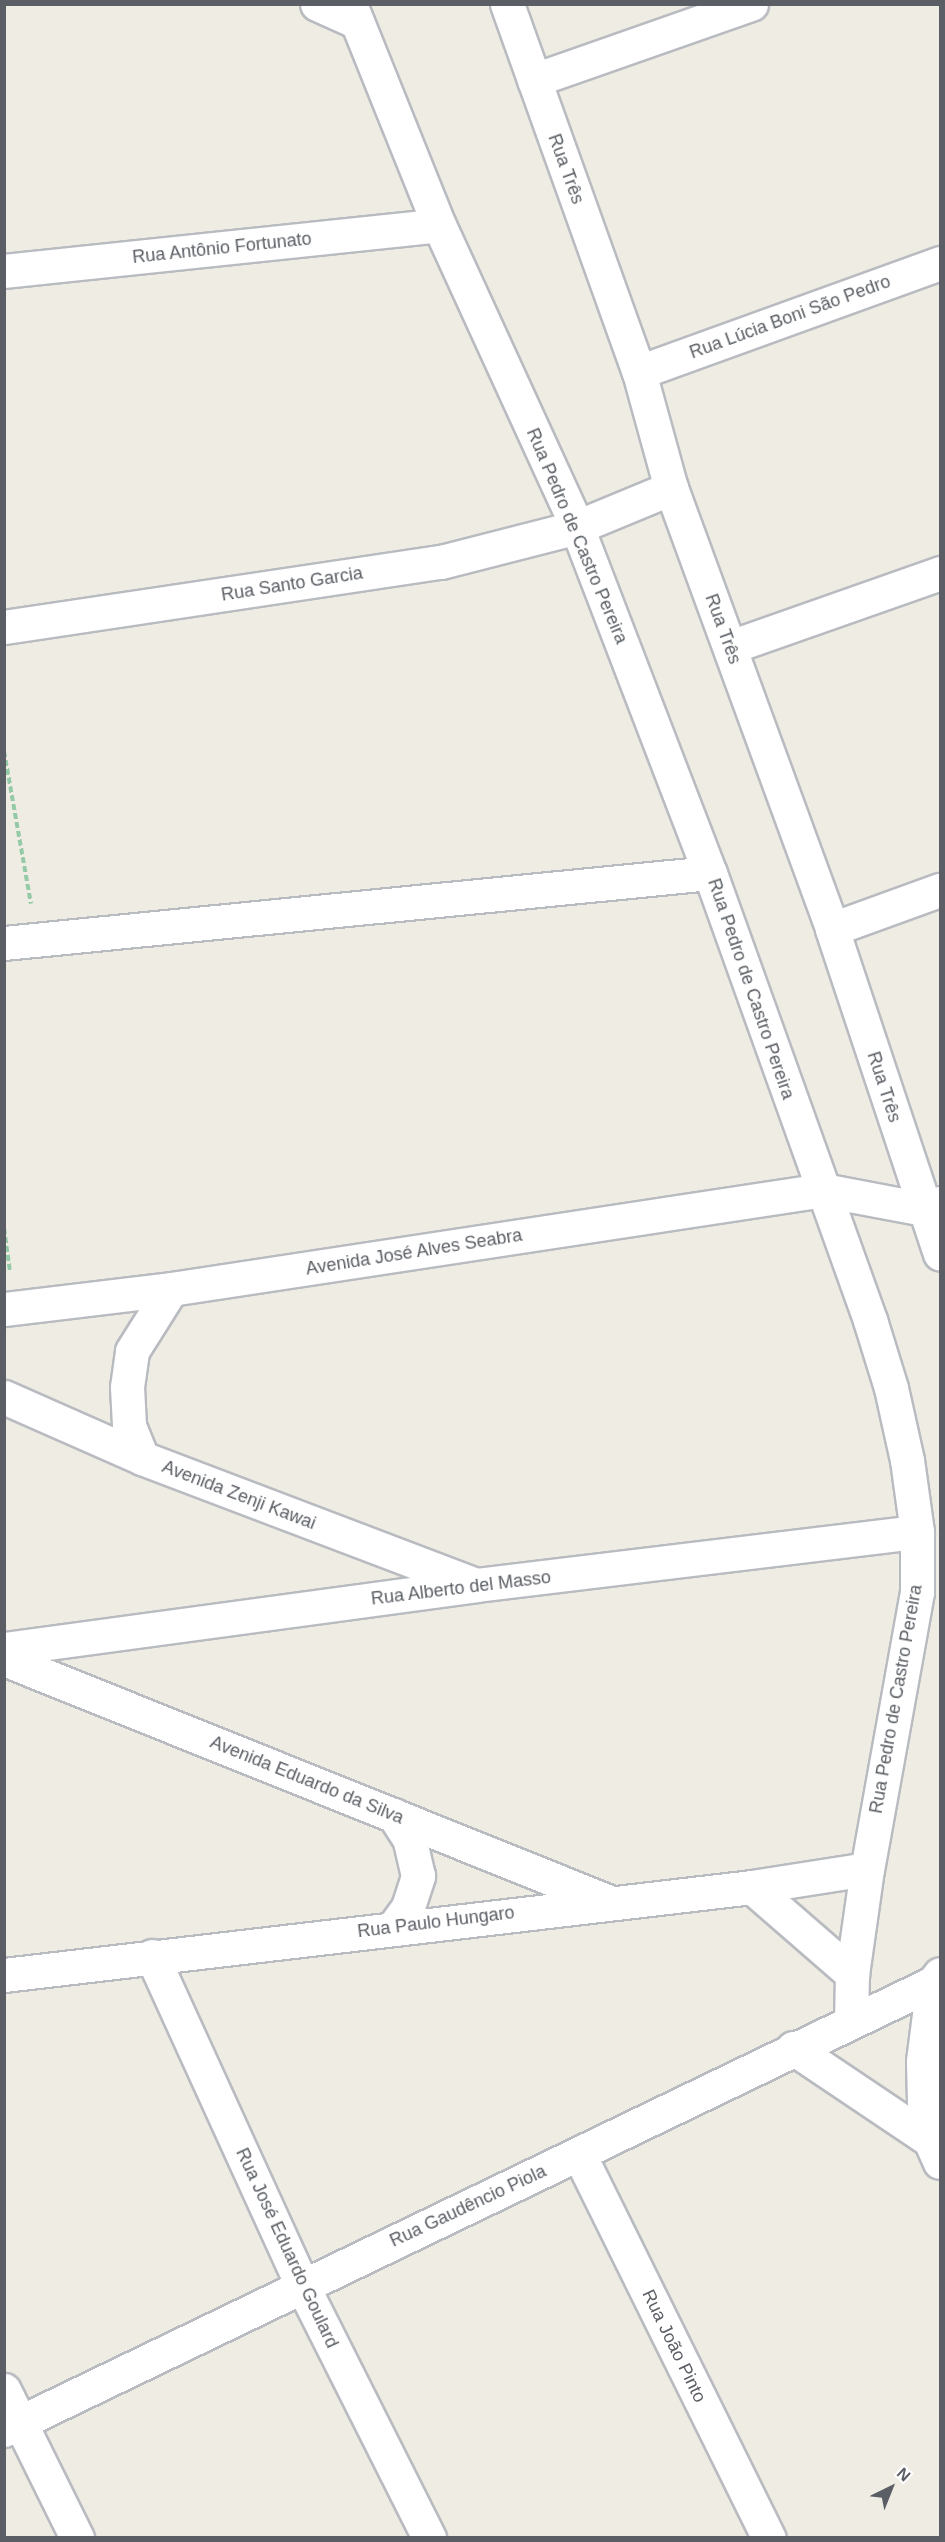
<!DOCTYPE html>
<html>
<head>
<meta charset="utf-8">
<style>
  body { margin:0 }
  #map { position:relative; width:945px; height:2542px; overflow:hidden; background:#efede3; font-family:Arial,sans-serif }
  div>[style] { position:absolute }
  [style*='--x'] { left:calc(var(--x)*1px); top:calc(var(--y)*1px); width:calc(var(--w)*1px); rotate:calc(var(--a)*1deg) }
  .path>* { height:4px; margin-top:-2px; transform-origin:0; background:repeating-linear-gradient(90deg,#95caa6 0 6px,transparent 0 9px) }
  .roads { filter:drop-shadow(2px 0 #b8bbc0) drop-shadow(-2px 0 #b8bbc0) drop-shadow(0 2px #b8bbc0) drop-shadow(0 -2px #b8bbc0) }
  .minor>* { height:33px; margin:-16.5px; padding:0 16.5px; transform-origin:16.5px; border-radius:16.5px; background:#fff }
  span { translate:-50% -50%; white-space:nowrap; text-align:center; line-height:1.15; -webkit-text-stroke:5px #fff; paint-order:stroke }
  .street-label { font-size:18px; color:#5b5f65 }
  .frame { position:absolute; inset:0; border:6px solid #5b5f65; pointer-events:none }
  .north { position:absolute; left:861px; top:2458px; width:60px; height:60px; -webkit-text-stroke:4px #fff; paint-order:stroke; rotate:43deg; font-size:16px; font-weight:700; line-height:24px; text-align:center; color:#5b5f65 }
  .north::after { content:''; display:block; margin:auto; width:21px; height:27px; background:#5b5f65; clip-path:polygon(50% 0,100% 100%,50% 72%,0 100%) }
</style>
</head>
<body>
<div id="map">
  <div class="path">
    <div style="--x:4;--y:751;--w:155;--a:80"></div>
    <div style="--x:4;--y:1228;--w:44;--a:82.2"></div>
  </div>
  <div class="roads">
    <div class="minor">
      <div style="--x:317;--y:4;--w:44;--a:24.2"></div>
      <div style="--x:350;--y:4;--w:238;--a:68.1"></div>
      <div style="--x:439;--y:225;--w:332;--a:65.4"></div>
      <div style="--x:577;--y:527;--w:371;--a:69"></div>
      <div style="--x:710;--y:873;--w:475;--a:70.3"></div>
      <div style="--x:870;--y:1320;--w:71;--a:72.8"></div>
      <div style="--x:891;--y:1388;--w:74;--a:77.5"></div>
      <div style="--x:907;--y:1460;--w:73;--a:82.1"></div>
      <div style="--x:917;--y:1532;--w:60;--a:90"></div>
      <div style="--x:917;--y:1592;--w:281;--a:100.2"></div>
      <div style="--x:867;--y:1869;--w:106;--a:98.1"></div>
      <div style="--x:852;--y:1974;--w:47;--a:91.2"></div>
      <div style="--x:507;--y:4;--w:391;--a:70.3"></div>
      <div style="--x:639;--y:372;--w:120;--a:74.6"></div>
      <div style="--x:671;--y:488;--w:469;--a:69.9"></div>
      <div style="--x:832;--y:929;--w:342;--a:71.6"></div>
      <div style="--x:534;--y:80;--w:230;--a:-19.3"></div>
      <div style="--x:4;--y:271;--w:437;--a:-6"></div>
      <div style="--x:639;--y:372;--w:320;--a:-19.9"></div>
      <div style="--x:4;--y:627;--w:442;--a:-8.5"></div>
      <div style="--x:441;--y:562;--w:140;--a:-14.4"></div>
      <div style="--x:577;--y:527;--w:102;--a:-22.5"></div>
      <div style="--x:730;--y:647;--w:223;--a:-19.4"></div>
      <div style="--x:832;--y:929;--w:115;--a:-19.9"></div>
      <div style="--x:4;--y:943;--w:709;--a:-5.66"></div>
      <div style="--x:4;--y:1309;--w:168;--a:-6.8"></div>
      <div style="--x:171;--y:1289;--w:659;--a:-8.63"></div>
      <div style="--x:823;--y:1190;--w:103;--a:10.7"></div>
      <div style="--x:924;--y:1209;--w:17;--a:-21"></div>
      <div style="--x:4;--y:1397;--w:151;--a:23.8"></div>
      <div style="--x:142;--y:1458;--w:355;--a:20.8"></div>
      <div style="--x:142;--y:1458;--w:35;--a:-112"></div>
      <div style="--x:129;--y:1425;--w:38;--a:-93"></div>
      <div style="--x:127;--y:1387;--w:36;--a:-82"></div>
      <div style="--x:132;--y:1351;--w:73;--a:-57.8"></div>
      <div style="--x:4;--y:1649;--w:477;--a:-7.7"></div>
      <div style="--x:477;--y:1585;--w:443;--a:-6.9"></div>
      <div style="--x:4;--y:1659;--w:650;--a:21.87"></div>
      <div style="--x:752;--y:1887;--w:133;--a:41"></div>
      <div style="--x:393;--y:1928;--w:26;--a:-54"></div>
      <div style="--x:408;--y:1907;--w:33;--a:-72"></div>
      <div style="--x:418;--y:1876;--w:37;--a:-103"></div>
      <div style="--x:410;--y:1840;--w:30;--a:-123"></div>
      <div style="--x:152;--y:1956;--w:362;--a:65.5"></div>
      <div style="--x:302;--y:2285;--w:283;--a:63.3"></div>
      <div style="--x:4;--y:1975;--w:753;--a:-6.71"></div>
      <div style="--x:752;--y:1887;--w:116;--a:-8.9"></div>
      <div style="--x:933;--y:1983;--w:79;--a:97.3"></div>
      <div style="--x:923;--y:2061;--w:40;--a:88.6"></div>
      <div style="--x:924;--y:2101;--w:39;--a:81"></div>
      <div style="--x:930;--y:2140;--w:24;--a:66"></div>
      <div style="--x:793;--y:2048;--w:165;--a:33.9"></div>
      <div style="--x:579;--y:2154;--w:428;--a:63.7"></div>
      <div style="--x:4;--y:2390;--w:165;--a:63.7"></div>
      <div style="--x:4;--y:2430;--w:1031;--a:-25.7"></div>
      <div style="--x:933;--y:1983;--w:11;--a:-52"></div>
    </div>
  </div>
  <div class="street-label">
    <span style="left:566px;top:169px;rotate:70deg">Rua Três</span>
    <span style="left:222px;top:248px;rotate:-6deg">Rua Antônio Fortunato</span>
    <span style="left:790px;top:317px;rotate:-20deg">Rua Lúcia Boni São Pedro</span>
    <span style="left:577px;top:536px;rotate:67deg">Rua Pedro de Castro Pereira</span>
    <span style="left:292px;top:584px;rotate:-9deg">Rua Santo Garcia</span>
    <span style="left:723px;top:629px;rotate:70deg">Rua Três</span>
    <span style="left:751px;top:989px;rotate:71deg">Rua Pedro de Castro Pereira</span>
    <span style="left:884px;top:1087px;rotate:72deg">Rua Três</span>
    <span style="left:414px;top:1252px;rotate:-9deg">Avenida José Alves Seabra</span>
    <span style="left:239px;top:1495px;rotate:21deg">Avenida Zenji Kawai</span>
    <span style="left:461px;top:1588px;rotate:-7deg">Rua Alberto del Masso</span>
    <span style="left:896px;top:1699px;rotate:-80deg">Rua Pedro de Castro Pereira</span>
    <span style="left:307px;top:1780px;rotate:22deg">Avenida Eduardo da Silva</span>
    <span style="left:436px;top:1922px;rotate:-7deg">Rua Paulo Hungaro</span>
    <span style="left:468px;top:2206px;rotate:-25deg">Rua Gaudêncio Piola</span>
    <span style="left:287px;top:2248px;rotate:65deg">Rua José Eduardo Goulard</span>
    <span style="left:674px;top:2346px;rotate:64deg">Rua João Pinto</span>
  </div>
  <div class="frame"></div>
  <div class="north">N</div>
</div>
</body>
</html>
